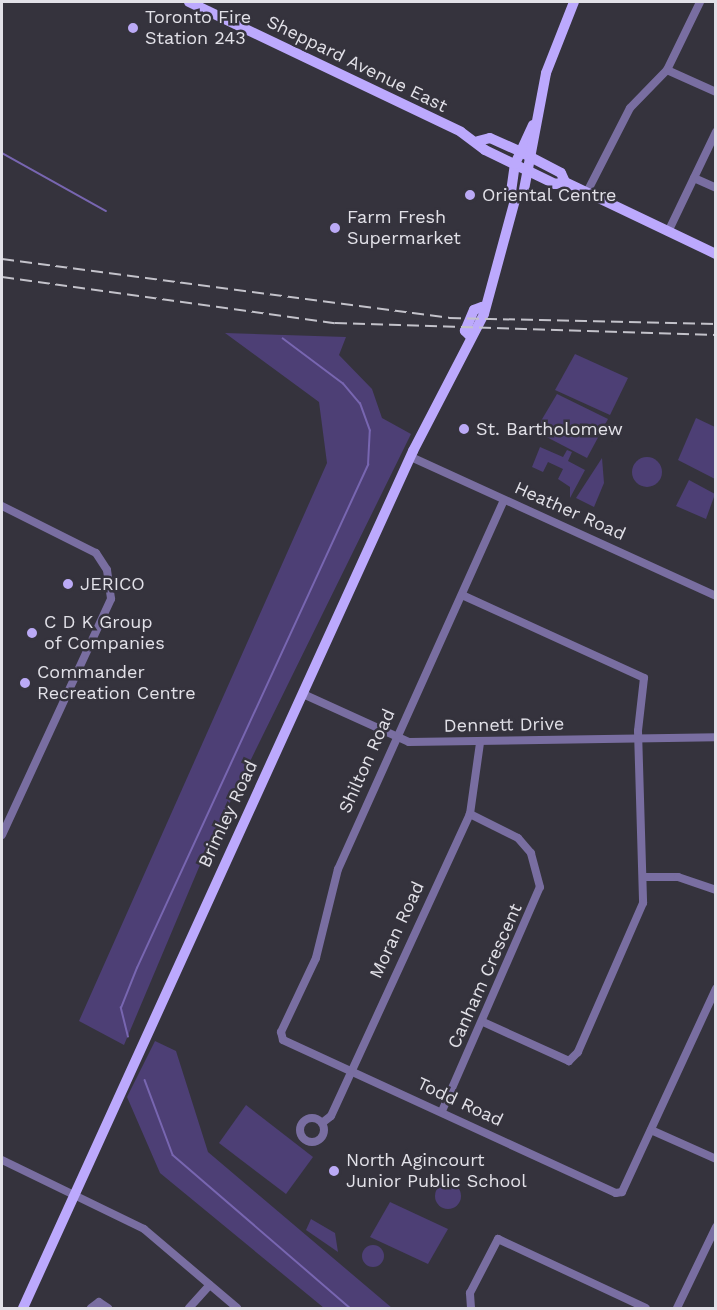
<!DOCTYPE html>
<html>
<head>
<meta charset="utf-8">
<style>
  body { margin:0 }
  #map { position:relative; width:717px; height:1310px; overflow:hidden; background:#35333d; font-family:"Work Sans",sans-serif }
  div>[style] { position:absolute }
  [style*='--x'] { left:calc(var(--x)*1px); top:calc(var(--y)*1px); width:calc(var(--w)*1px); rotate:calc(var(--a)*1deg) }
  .green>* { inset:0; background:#4d3f75 }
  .round { border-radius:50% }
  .stream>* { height:1.5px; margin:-0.75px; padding:0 0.75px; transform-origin:0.75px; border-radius:0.75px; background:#7866b1 }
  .minor>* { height:8px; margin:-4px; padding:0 4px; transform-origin:4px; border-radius:4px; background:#796ea1 }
  .minor>.ring { margin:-4px; padding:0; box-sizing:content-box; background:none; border:8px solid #796ea1; border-radius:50% }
  .major>* { height:10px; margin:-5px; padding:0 5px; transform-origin:5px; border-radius:5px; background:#bca9fd }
  .rail>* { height:1.5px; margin-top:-0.75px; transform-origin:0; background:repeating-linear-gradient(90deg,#c3c2ca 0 12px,transparent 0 18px) }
  .dots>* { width:16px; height:16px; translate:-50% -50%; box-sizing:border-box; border:3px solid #35333d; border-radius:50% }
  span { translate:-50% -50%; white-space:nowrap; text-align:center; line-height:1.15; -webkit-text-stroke:5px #35333d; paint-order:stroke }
  .poi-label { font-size:18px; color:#e2e1e8 }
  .left { translate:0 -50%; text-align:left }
  .street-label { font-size:18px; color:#e2e1e8 }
  .frame { position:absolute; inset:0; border:3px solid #e2e1e8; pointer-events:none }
</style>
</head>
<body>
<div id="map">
  <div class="green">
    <div style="clip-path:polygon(225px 333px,346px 337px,339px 355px,372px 389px,382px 418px,411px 434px,205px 853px,124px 1045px,79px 1021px,327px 463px,319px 402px)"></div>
    <div style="clip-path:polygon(575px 354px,628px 378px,610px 415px,555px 390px)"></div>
    <div style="clip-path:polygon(557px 394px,608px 419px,587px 458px,535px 431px)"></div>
    <div style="clip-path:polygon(696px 418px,715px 427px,715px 479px,678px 460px)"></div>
    <div style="clip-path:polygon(540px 447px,563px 457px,567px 450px,572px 452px,568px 461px,585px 470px,570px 498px,570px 487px,558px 479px,563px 469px,548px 462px,543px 472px,532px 467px)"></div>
    <div class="round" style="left:632px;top:457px;width:30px;height:30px"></div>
    <div style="clip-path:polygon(602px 458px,604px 483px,594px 507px,576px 498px)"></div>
    <div style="clip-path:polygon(689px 480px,715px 494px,706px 519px,676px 506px)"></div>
    <div style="clip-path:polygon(155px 1041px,176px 1051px,208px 1152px,392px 1308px,324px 1308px,160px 1173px,127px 1097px)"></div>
    <div style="clip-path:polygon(246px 1105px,313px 1157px,286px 1194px,219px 1143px)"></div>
    <div class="round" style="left:435px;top:1183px;width:26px;height:26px"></div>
    <div style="clip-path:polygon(390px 1202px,448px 1229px,428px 1264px,370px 1237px)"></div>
    <div style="clip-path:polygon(311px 1219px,335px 1233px,338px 1252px,306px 1230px)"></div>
    <div class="round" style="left:362px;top:1245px;width:22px;height:22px"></div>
  </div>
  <div class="stream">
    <div style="--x:2;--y:153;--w:119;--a:29.1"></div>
    <div style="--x:128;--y:1037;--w:30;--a:-104"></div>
    <div style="--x:121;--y:1008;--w:43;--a:-68.2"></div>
    <div style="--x:137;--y:968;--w:554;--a:-65.33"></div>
    <div style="--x:368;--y:465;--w:34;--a:-87"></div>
    <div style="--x:370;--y:431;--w:29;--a:-110"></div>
    <div style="--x:360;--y:404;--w:26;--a:-130"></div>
    <div style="--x:343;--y:384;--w:75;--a:-143.1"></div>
    <div style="--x:145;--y:1080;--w:80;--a:69.5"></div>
    <div style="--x:173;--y:1155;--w:234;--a:40.8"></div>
  </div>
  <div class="minor">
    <div style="--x:667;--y:70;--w:54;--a:24.2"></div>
    <div style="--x:694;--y:178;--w:24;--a:24"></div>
    <div style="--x:587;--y:192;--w:94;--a:-62.9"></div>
    <div style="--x:630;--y:108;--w:53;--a:-45.8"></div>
    <div style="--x:667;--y:70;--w:76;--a:-64.1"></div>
    <div style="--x:668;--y:232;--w:111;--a:-64.4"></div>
    <div style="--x:411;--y:457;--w:335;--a:24.5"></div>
    <div style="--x:504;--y:500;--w:405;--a:114.2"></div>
    <div style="--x:338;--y:869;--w:92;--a:103.9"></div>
    <div style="--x:316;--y:958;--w:82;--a:115.3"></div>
    <div style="--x:281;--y:1032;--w:8;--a:76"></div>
    <div style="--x:283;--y:1040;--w:366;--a:24.7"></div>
    <div style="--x:616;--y:1193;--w:6;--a:-9"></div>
    <div style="--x:622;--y:1192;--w:224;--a:-65.2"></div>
    <div style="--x:2;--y:506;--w:105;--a:26.6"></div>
    <div style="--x:96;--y:553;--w:20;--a:57"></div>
    <div style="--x:107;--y:570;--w:29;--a:82"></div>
    <div style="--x:111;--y:599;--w:260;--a:114.8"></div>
    <div style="--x:462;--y:595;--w:200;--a:24.5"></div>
    <div style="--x:644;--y:678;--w:53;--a:96.5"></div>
    <div style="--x:638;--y:731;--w:172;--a:88.3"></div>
    <div style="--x:643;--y:903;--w:163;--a:113.6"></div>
    <div style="--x:578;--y:1052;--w:13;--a:135"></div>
    <div style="--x:569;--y:1061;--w:94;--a:-155.6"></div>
    <div style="--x:303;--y:694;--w:116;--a:24.4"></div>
    <div style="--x:409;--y:742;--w:307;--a:-0.9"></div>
    <div style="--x:643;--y:877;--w:35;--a:0"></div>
    <div style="--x:678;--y:877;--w:40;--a:18.9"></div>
    <div style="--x:442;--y:1111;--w:244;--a:-66.4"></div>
    <div style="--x:540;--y:887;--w:35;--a:-105"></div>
    <div style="--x:531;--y:853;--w:20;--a:-131"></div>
    <div style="--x:518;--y:838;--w:54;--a:-153.4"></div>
    <div class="ring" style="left:300px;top:1118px;width:16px;height:16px"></div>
    <div style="--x:322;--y:1123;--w:11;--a:-38"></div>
    <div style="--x:331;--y:1116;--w:332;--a:-65.3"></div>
    <div style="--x:470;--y:814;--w:72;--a:-82"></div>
    <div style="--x:651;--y:1130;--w:71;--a:24"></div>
    <div style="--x:2;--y:1160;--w:158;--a:25.9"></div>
    <div style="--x:144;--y:1229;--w:122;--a:40.3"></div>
    <div style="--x:91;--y:1308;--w:10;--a:-37"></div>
    <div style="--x:99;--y:1302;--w:11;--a:34"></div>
    <div style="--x:189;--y:1308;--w:31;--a:-48"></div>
    <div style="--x:471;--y:1308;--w:15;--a:-94"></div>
    <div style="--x:470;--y:1293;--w:61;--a:-62.6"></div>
    <div style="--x:498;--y:1239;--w:163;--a:25"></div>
    <div style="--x:677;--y:1308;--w:90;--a:-64.3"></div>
  </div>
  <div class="major">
    <div style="--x:189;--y:2;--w:301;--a:25.5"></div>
    <div style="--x:461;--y:132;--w:30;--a:37"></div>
    <div style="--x:485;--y:150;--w:78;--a:25.9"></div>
    <div style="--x:555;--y:184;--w:10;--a:-11"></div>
    <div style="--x:565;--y:182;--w:167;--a:25.5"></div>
    <div style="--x:478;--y:141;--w:12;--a:-14"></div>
    <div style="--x:490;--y:138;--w:32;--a:24"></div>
    <div style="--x:519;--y:151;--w:47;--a:27.6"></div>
    <div style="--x:561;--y:173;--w:10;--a:66"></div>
    <div style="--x:515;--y:200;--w:9;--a:-117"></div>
    <div style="--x:511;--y:192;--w:28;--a:-82"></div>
    <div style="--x:515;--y:164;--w:43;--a:-65.2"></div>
    <div style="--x:469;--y:335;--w:6;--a:-135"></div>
    <div style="--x:465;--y:331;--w:23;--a:-67"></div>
    <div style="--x:474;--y:310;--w:9;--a:-21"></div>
    <div style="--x:23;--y:1308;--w:942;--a:-65.53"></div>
    <div style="--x:413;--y:451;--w:154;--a:-62.6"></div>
    <div style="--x:484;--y:314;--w:118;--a:-74.8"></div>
    <div style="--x:515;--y:200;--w:9;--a:-32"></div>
    <div style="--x:523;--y:195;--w:124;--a:-79.3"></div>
    <div style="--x:546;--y:73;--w:76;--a:-68.5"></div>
  </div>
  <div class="rail">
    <div style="--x:2;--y:259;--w:451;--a:7.5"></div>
    <div style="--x:449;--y:318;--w:267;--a:1.3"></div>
    <div style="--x:2;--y:277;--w:336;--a:7.9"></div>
    <div style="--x:335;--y:323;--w:381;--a:1.8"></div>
  </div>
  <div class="dots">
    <div style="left:133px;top:28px;background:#bbaaf6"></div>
    <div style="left:470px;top:195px;background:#bbaaf6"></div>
    <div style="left:335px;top:228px;background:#bbaaf6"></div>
    <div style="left:464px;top:429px;background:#bbaaf6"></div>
    <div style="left:68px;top:584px;background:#bbaaf6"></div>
    <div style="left:32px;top:633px;background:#bbaaf6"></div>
    <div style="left:25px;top:683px;background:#bbaaf6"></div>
    <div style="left:334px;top:1171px;background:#bbaaf6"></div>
  </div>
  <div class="poi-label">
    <span class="left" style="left:145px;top:28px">Toronto Fire<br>Station 243</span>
    <span class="left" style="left:482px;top:195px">Oriental Centre</span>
    <span class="left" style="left:347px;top:228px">Farm Fresh<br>Supermarket</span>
    <span class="left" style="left:476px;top:429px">St. Bartholomew</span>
    <span class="left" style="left:80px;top:584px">JERICO</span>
    <span class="left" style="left:44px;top:633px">C D K Group<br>of Companies</span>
    <span class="left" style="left:37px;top:683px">Commander<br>Recreation Centre</span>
    <span class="left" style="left:346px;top:1171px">North Agincourt<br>Junior Public School</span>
  </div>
  <div class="street-label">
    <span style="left:357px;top:64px;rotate:26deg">Sheppard Avenue East</span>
    <span style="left:570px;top:511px;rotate:24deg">Heather Road</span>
    <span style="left:504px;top:725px;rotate:-1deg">Dennett Drive</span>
    <span style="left:367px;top:761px;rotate:-66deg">Shilton Road</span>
    <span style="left:228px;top:814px;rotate:-65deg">Brimley Road</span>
    <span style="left:397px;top:930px;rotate:-65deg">Moran Road</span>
    <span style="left:485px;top:976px;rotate:-66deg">Canham Crescent</span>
    <span style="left:460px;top:1102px;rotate:25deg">Todd Road</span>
  </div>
  <div class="frame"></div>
</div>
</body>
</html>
